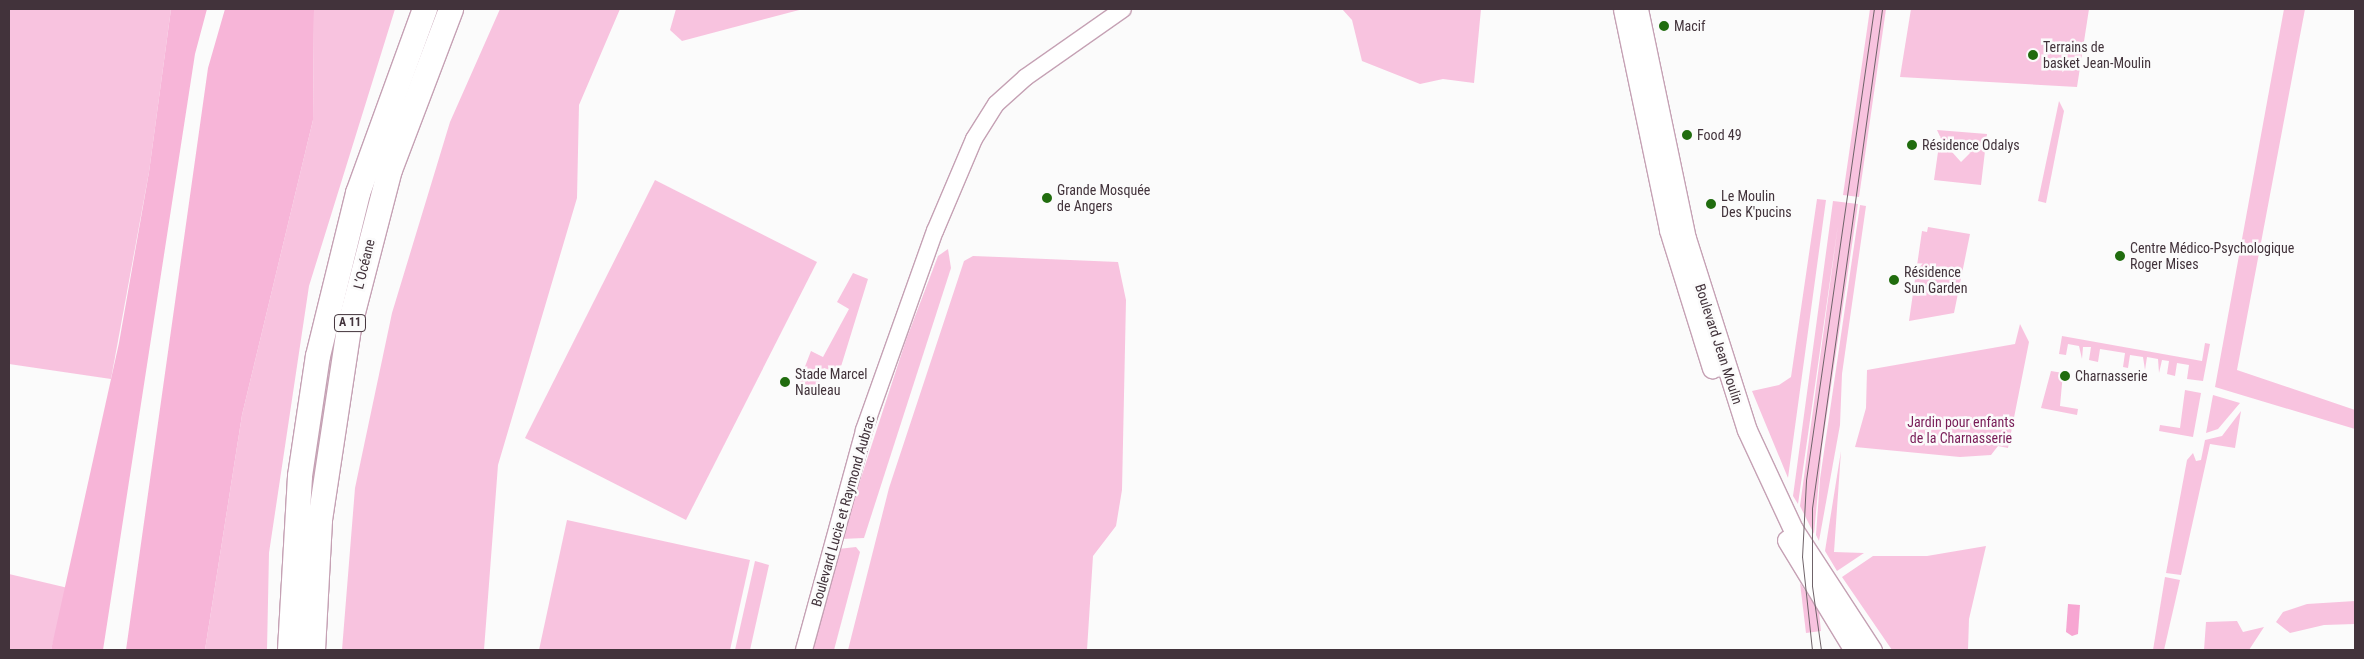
<!DOCTYPE html>
<html>
<head>
<meta charset="utf-8">
<style>
  body { margin:0 }
  #map { position:relative; width:2364px; height:659px; overflow:hidden; background:#fbfbfb; font-family:"Roboto Condensed",sans-serif }
  div>[style] { position:absolute }
  [style*='--x'] { left:calc(var(--x)*1px); top:calc(var(--y)*1px); width:calc(var(--w)*1px); rotate:calc(var(--a)*1deg) }
  .green>* { inset:0; background:#f8c3df }
  .forest>* { inset:0; background:#f7b5d8 }
  .water>* { inset:0; background:#f7a6d2 }
  .roads { filter:drop-shadow(1px 0 #c5a1b4) drop-shadow(-1px 0 #c5a1b4) drop-shadow(0 1px #c5a1b4) drop-shadow(0 -1px #c5a1b4) }
  .tertiary>* { height:16px; margin:-8px; padding:0 8px; transform-origin:8px; border-radius:8px; background:#fff }
  .secondary>* { height:19px; margin:-9.5px; padding:0 9.5px; transform-origin:9.5px; border-radius:9.5px; background:#fff }
  .motorway>* { height:24px; margin:-12px; padding:0 12px; transform-origin:12px; border-radius:12px; background:#fff }
  .tram>* { height:1px; margin:-0.5px; padding:0 0.5px; transform-origin:0.5px; border-radius:0.5px; background:#6f6369 }
  .dots>* { width:14px; height:14px; translate:-50% -50%; box-sizing:border-box; border:2px solid #fbfbfb; border-radius:50% }
  span { translate:-50% -50%; white-space:nowrap; text-align:center; line-height:1.15; -webkit-text-stroke:5px #fbfbfb; paint-order:stroke }
  .shield-label span { padding:1px 4px; background:#fbfbfb; border:1px solid; border-radius:4px; -webkit-text-stroke-width:0 }
  .shield-label { font-size:12px; color:#42333b; font-weight:700 }
  .poi-label { font-size:14px; color:#42333b }
  .left { translate:0 -50%; text-align:left }
  .street-label { font-size:14px; color:#42333b }
  .park-label { font-size:14px; color:#781c57 }
  .frame { position:absolute; inset:0; border:10px solid #42333b; pointer-events:none }
</style>
</head>
<body>
<div id="map">
  <div class="green">
    <div style="clip-path:polygon(9px 9px,171px 9px,149px 172px,111px 379px,9px 364px)"></div>
    <div style="clip-path:polygon(314px 9px,395px 9px,309px 286px,269px 553px,267px 650px,205px 650px,242px 415px,313px 120px)"></div>
    <div style="clip-path:polygon(500px 9px,620px 9px,579px 105px,577px 198px,498px 465px,484px 650px,342px 650px,355px 488px,392px 313px,450px 122px)"></div>
    <div style="clip-path:polygon(676px 9px,803px 9px,682px 41px,670px 30px)"></div>
    <div style="clip-path:polygon(1342px 9px,1481px 9px,1474px 83px,1443px 79px,1420px 84px,1362px 61px,1352px 20px)"></div>
    <div style="clip-path:polygon(1870px 9px,1886px 9px,1859px 197px,1843px 195px)"></div>
    <div style="clip-path:polygon(1911px 9px,2089px 9px,2077px 87px,1900px 77px)"></div>
    <div style="clip-path:polygon(2284px 9px,2305px 9px,2237px 370px,2355px 410px,2355px 429px,2215px 387px)"></div>
    <div style="clip-path:polygon(2059px 101px,2064px 111px,2046px 203px,2038px 201px)"></div>
    <div style="clip-path:polygon(1937px 130px,1987px 134px,1981px 185px,1934px 180px,1938px 152px,1952px 152px,1961px 162px,1970px 153px,1963px 142px,1943px 143px)"></div>
    <div style="clip-path:polygon(655px 180px,817px 262px,686px 520px,525px 438px)"></div>
    <div style="clip-path:polygon(1817px 199px,1826px 200px,1788px 478px,1752px 391px,1779px 385px,1791px 377px)"></div>
    <div style="clip-path:polygon(1833px 201px,1858px 204px,1822px 447px,1814px 534px,1800px 506px,1838px 225px,1798px 504px,1793px 496px)"></div>
    <div style="clip-path:polygon(1860px 205px,1866px 206px,1842px 374px,1840px 425px,1819px 541px,1816px 535px,1820px 479px)"></div>
    <div style="clip-path:polygon(1928px 227px,1970px 234px,1954px 313px,1909px 321px,1922px 231px,1927px 232px)"></div>
    <div style="clip-path:polygon(948px 249px,951px 268px,864px 538px,841px 539px,906px 340px,938px 256px)"></div>
    <div style="clip-path:polygon(973px 256px,1118px 262px,1126px 300px,1122px 490px,1116px 526px,1093px 556px,1087px 650px,848px 650px,889px 488px,964px 261px)"></div>
    <div style="clip-path:polygon(853px 273px,868px 279px,839px 373px,824px 368px,817px 389px,799px 382px,811px 351px,823px 357px,849px 309px,837px 302px)"></div>
    <div style="clip-path:polygon(2020px 324px,2029px 342px,2008px 448px,1998px 446px,1991px 455px,1960px 457px,1855px 447px,1866px 408px,1867px 370px,2015px 344px)"></div>
    <div style="clip-path:polygon(2062px 336px,2202px 361px,2205px 343px,2210px 344px,2203px 381px,2187px 379px,2189px 365px,2177px 363px,2175px 376px,2167px 374px,2169px 361px,2162px 360px,2159px 373px,2158px 359px,2147px 357px,2145px 370px,2143px 357px,2130px 355px,2128px 368px,2123px 367px,2125px 353px,2100px 349px,2098px 362px,2089px 360px,2091px 347px,2083px 347px,2082px 359px,2079px 346px,2068px 344px,2066px 355px,2059px 354px)"></div>
    <div style="clip-path:polygon(2051px 371px,2063px 373px,2060px 406px,2078px 409px,2077px 415px,2041px 408px)"></div>
    <div style="clip-path:polygon(2185px 390px,2201px 393px,2193px 437px,2159px 431px,2160px 425px,2180px 428px)"></div>
    <div style="clip-path:polygon(2213px 395px,2240px 403px,2218px 429px,2206px 433px)"></div>
    <div style="clip-path:polygon(2241px 411px,2235px 448px,2210px 444px,2181px 575px,2166px 573px,2187px 460px,2193px 453px,2196px 461px,2201px 460px,2205px 440px,2222px 436px)"></div>
    <div style="clip-path:polygon(1841px 451px,1834px 552px,1864px 553px,1837px 571px,1825px 551px)"></div>
    <div style="clip-path:polygon(567px 520px,750px 560px,730px 650px,539px 650px)"></div>
    <div style="clip-path:polygon(1986px 546px,1969px 619px,1968px 650px,1892px 650px,1842px 577px,1873px 556px,1927px 556px)"></div>
    <div style="clip-path:polygon(856px 547px,860px 552px,834px 650px,811px 650px,838px 549px)"></div>
    <div style="clip-path:polygon(755px 561px,769px 565px,750px 650px,735px 650px)"></div>
    <div style="clip-path:polygon(9px 574px,68px 588px,51px 650px,9px 650px)"></div>
    <div style="clip-path:polygon(2165px 577px,2180px 580px,2164px 650px,2153px 650px)"></div>
    <div style="clip-path:polygon(1800px 583px,1819px 612px,1821px 631px,1806px 633px)"></div>
    <div style="clip-path:polygon(2355px 601px,2355px 624px,2324px 625px,2290px 633px,2276px 622px,2283px 612px,2307px 604px)"></div>
    <div style="clip-path:polygon(2237px 621px,2243px 632px,2264px 627px,2249px 650px,2204px 650px,2206px 622px)"></div>
  </div>
  <div class="forest">
    <div style="clip-path:polygon(171px 9px,207px 9px,195px 54px,103px 650px,51px 650px,119px 343px,149px 172px)"></div>
    <div style="clip-path:polygon(225px 9px,314px 9px,313px 120px,242px 415px,205px 650px,126px 650px,208px 68px)"></div>
  </div>
  <div class="water">
    <div style="clip-path:polygon(2068px 604px,2080px 605px,2078px 634px,2072px 636px,2066px 632px)"></div>
  </div>
  <div class="roads">
    <div class="tertiary">
      <div style="--x:804;--y:650;--w:228;--a:-74.7"></div>
      <div style="--x:864;--y:430;--w:211;--a:-70.4"></div>
      <div style="--x:935;--y:231;--w:100;--a:-67"></div>
      <div style="--x:974;--y:139;--w:41;--a:-57.8"></div>
      <div style="--x:996;--y:104;--w:40;--a:-42"></div>
      <div style="--x:1026;--y:77;--w:118;--a:-35"></div>
    </div>
    <div class="secondary">
      <div style="--x:1623;--y:9;--w:226;--a:78.2"></div>
      <div style="--x:1669;--y:230;--w:145;--a:72.7"></div>
      <div style="--x:1638;--y:9;--w:234;--a:78.2"></div>
      <div style="--x:1686;--y:238;--w:201;--a:72.4"></div>
      <div style="--x:1747;--y:430;--w:109;--a:65.1"></div>
      <div style="--x:1793;--y:529;--w:145;--a:56.9"></div>
      <div style="--x:1787;--y:540;--w:129;--a:58.7"></div>
    </div>
    <div class="motorway">
      <div style="--x:290;--y:650;--w:174;--a:-86.7"></div>
      <div style="--x:300;--y:476;--w:121;--a:-81.5"></div>
      <div style="--x:318;--y:356;--w:168;--a:-76.2"></div>
      <div style="--x:358;--y:193;--w:196;--a:-70"></div>
      <div style="--x:313;--y:650;--w:130;--a:-86.9"></div>
      <div style="--x:320;--y:520;--w:194;--a:-81.4"></div>
      <div style="--x:349;--y:328;--w:163;--a:-75.5"></div>
      <div style="--x:390;--y:170;--w:172;--a:-69.2"></div>
    </div>
  </div>
  <div class="tram">
    <div style="--x:1812;--y:650;--w:94;--a:-96.1"></div>
    <div style="--x:1802;--y:557;--w:77;--a:-87"></div>
    <div style="--x:1806;--y:480;--w:476;--a:-81.8"></div>
    <div style="--x:1821;--y:650;--w:65;--a:-98"></div>
    <div style="--x:1812;--y:586;--w:78;--a:-90"></div>
    <div style="--x:1812;--y:508;--w:504;--a:-82.01"></div>
  </div>
  <div class="dots">
    <div style="left:1664px;top:26px;background:#206c0e"></div>
    <div style="left:2033px;top:55px;background:#206c0e"></div>
    <div style="left:1687px;top:135px;background:#206c0e"></div>
    <div style="left:1912px;top:145px;background:#206c0e"></div>
    <div style="left:1047px;top:198px;background:#206c0e"></div>
    <div style="left:1711px;top:204px;background:#206c0e"></div>
    <div style="left:2120px;top:256px;background:#206c0e"></div>
    <div style="left:1894px;top:280px;background:#206c0e"></div>
    <div style="left:2065px;top:376px;background:#206c0e"></div>
    <div style="left:785px;top:382px;background:#206c0e"></div>
  </div>
  <div class="shield-label">
    <span style="left:350px;top:323px">A 11</span>
  </div>
  <div class="poi-label">
    <span class="left" style="left:1674px;top:26px">Macif</span>
    <span class="left" style="left:2043px;top:55px">Terrains de<br>basket Jean-Moulin</span>
    <span class="left" style="left:1697px;top:135px">Food 49</span>
    <span class="left" style="left:1922px;top:145px">Résidence Odalys</span>
    <span class="left" style="left:1057px;top:198px">Grande Mosquée<br>de Angers</span>
    <span class="left" style="left:1721px;top:204px">Le Moulin<br>Des K'pucins</span>
    <span class="left" style="left:2130px;top:256px">Centre Médico-Psychologique<br>Roger Mises</span>
    <span class="left" style="left:1904px;top:280px">Résidence<br>Sun Garden</span>
    <span class="left" style="left:795px;top:382px">Stade Marcel<br>Nauleau</span>
    <span class="left" style="left:2075px;top:376px">Charnasserie</span>
  </div>
  <div class="street-label">
    <span style="left:364px;top:264px;rotate:-76deg">L’Océane</span>
    <span style="left:1719px;top:344px;rotate:72deg">Boulevard Jean Moulin</span>
    <span style="left:843px;top:511px;rotate:-74deg">Boulevard Lucie et Raymond Aubrac</span>
  </div>
  <div class="park-label">
    <span style="left:1961px;top:430px">Jardin pour enfants<br>de la Charnasserie</span>
  </div>
  <div class="frame"></div>
</div>
</body>
</html>
